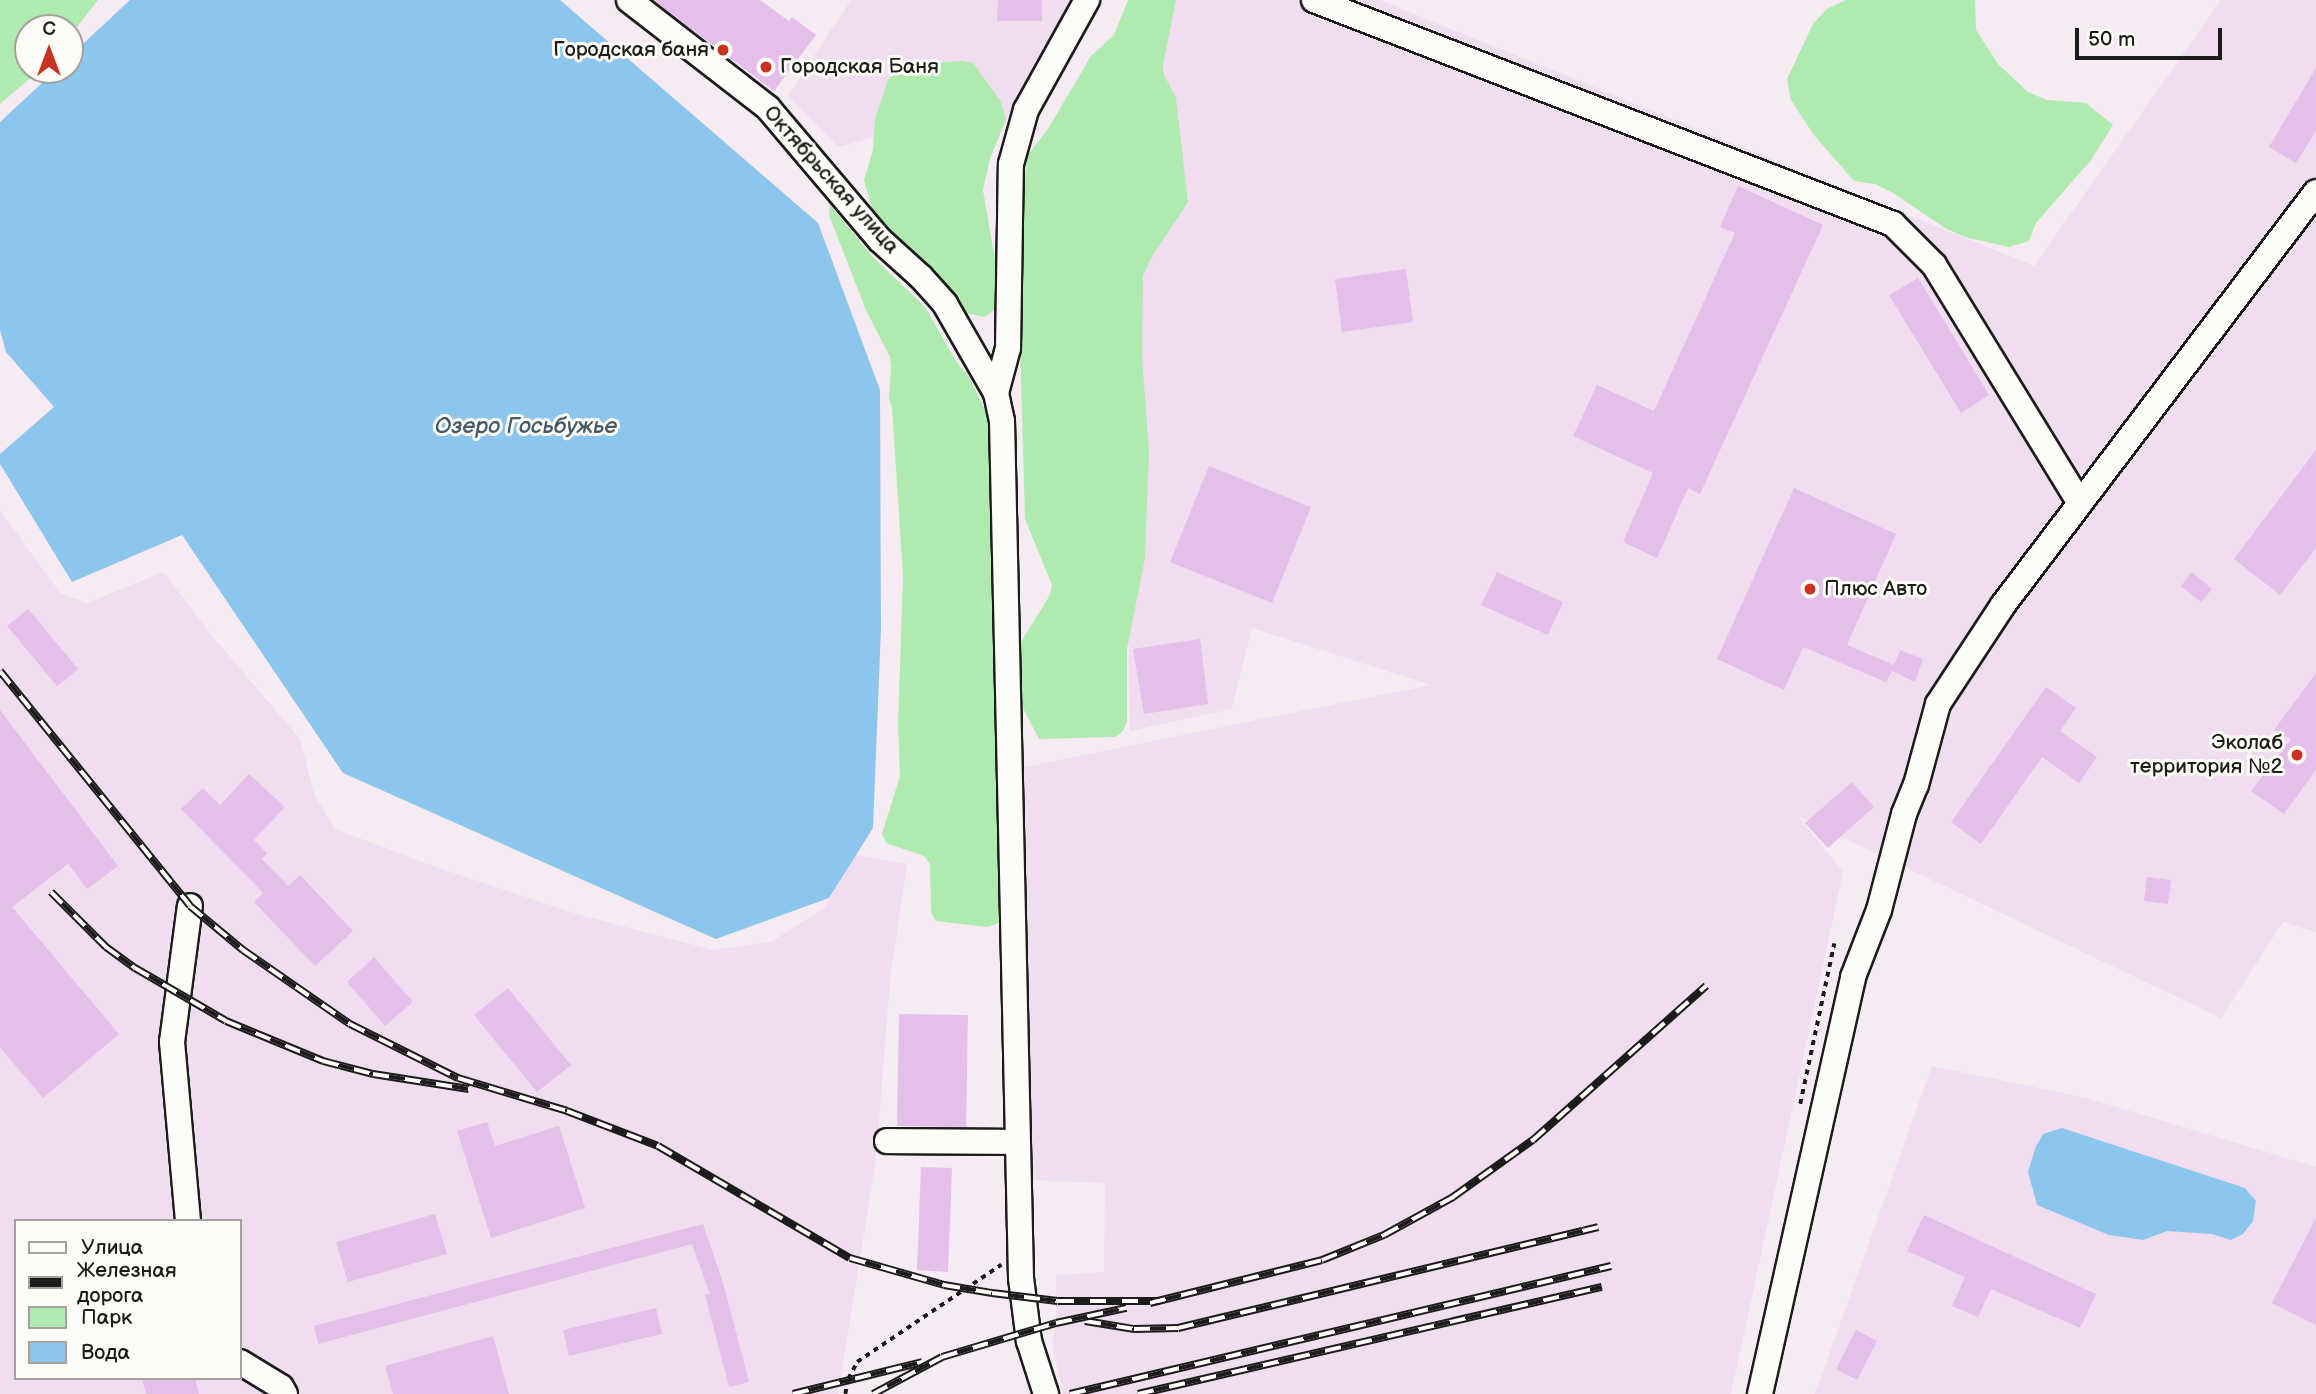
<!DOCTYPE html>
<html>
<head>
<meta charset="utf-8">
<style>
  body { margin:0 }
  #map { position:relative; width:2316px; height:1394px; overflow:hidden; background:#f6eaf3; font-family:"Balsamiq Sans",sans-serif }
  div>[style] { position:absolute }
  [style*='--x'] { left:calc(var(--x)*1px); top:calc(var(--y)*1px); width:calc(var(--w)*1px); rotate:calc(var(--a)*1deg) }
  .built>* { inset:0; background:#f1ddf0 }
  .green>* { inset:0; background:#afeaaf }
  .water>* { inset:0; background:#8dc6ec }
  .building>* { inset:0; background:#e4bfe9 }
  .path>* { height:3.5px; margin-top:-1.75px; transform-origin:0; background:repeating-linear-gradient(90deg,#1c1c1c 0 5px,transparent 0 10px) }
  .roads { filter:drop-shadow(2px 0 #1c1c1c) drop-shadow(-2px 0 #1c1c1c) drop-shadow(0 2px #1c1c1c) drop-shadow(0 -2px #1c1c1c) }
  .minor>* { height:24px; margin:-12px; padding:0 12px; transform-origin:12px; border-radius:12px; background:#fdfcf7 }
  .rail>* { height:8px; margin-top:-4px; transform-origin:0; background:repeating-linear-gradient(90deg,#fdfcf7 0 16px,#1c1c1c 0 32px); box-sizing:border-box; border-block:2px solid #1c1c1c }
  .dots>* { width:19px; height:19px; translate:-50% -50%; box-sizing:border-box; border:4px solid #fdfcf7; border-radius:50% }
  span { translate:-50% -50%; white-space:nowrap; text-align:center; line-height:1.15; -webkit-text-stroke:6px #fdfcf7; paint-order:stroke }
  .poi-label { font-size:21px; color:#1c1c1c }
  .right { translate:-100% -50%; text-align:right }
  .left { translate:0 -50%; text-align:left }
  .street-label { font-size:21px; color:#1c1c1c }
  .water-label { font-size:23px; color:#445865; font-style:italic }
  .legend { position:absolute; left:14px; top:1219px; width:228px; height:161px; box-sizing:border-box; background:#fdfcf7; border:2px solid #a3a29f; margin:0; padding:9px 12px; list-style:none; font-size:21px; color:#1c1c1c }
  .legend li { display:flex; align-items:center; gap:14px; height:35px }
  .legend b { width:35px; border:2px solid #a3a29f }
  .north { position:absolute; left:14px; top:14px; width:70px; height:70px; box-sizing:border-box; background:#fdfcf7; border:2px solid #a3a29f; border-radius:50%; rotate:0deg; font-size:19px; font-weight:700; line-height:28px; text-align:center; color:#1c1c1c }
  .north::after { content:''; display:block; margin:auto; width:24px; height:32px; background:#c8321e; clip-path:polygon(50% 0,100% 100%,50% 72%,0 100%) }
  .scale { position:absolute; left:2075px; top:28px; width:147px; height:32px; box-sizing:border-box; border:4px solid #1c1c1c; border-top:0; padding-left:9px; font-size:21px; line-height:24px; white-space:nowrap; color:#1c1c1c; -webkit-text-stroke:5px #fdfcf7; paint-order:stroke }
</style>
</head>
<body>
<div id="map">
  <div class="built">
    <div style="clip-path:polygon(851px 0,1073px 0,1001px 130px,898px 131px,838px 147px,788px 95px)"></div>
    <div style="clip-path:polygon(1145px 0,1380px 0,2034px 266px,2221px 0,2316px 0,2316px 932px,2283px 922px,2221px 1018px,1798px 816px,1843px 872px,1731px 1394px,1063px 1394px,1052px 1344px,1056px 1323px,1056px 1275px,1104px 1272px,1105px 1183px,1026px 1180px,1020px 768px,1431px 685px,1252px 628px,1232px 709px,1130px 731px,1118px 36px)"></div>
    <div style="clip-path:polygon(evenodd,0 511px,61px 594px,88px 603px,163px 572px,214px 638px,300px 739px,314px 794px,335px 829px,436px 867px,580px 915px,713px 950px,771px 942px,824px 908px,856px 855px,907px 864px,890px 980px,876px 1159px,838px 1394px,0 1394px,0 511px,16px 1221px,240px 1221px,240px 1378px,16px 1378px,16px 1221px)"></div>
    <div style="clip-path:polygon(1932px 1066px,2087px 1098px,2316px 1167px,2316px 1394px,1815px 1394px)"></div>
  </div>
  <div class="green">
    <div style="clip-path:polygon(0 0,98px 0,70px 36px,70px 28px,28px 28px,28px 70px,40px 70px,0 104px)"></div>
    <div style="clip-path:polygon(1128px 0,1176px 0,1163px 65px,1164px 75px,1176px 98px,1188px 202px,1151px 258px,1143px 276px,1142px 357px,1149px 450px,1145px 558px,1127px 649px,1127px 721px,1123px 731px,1115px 737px,1039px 739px,1024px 710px,1016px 667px,1018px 647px,1050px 595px,1052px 585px,1025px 519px,1018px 274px,1027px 156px,1048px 129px,1091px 56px,1114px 35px)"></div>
    <div style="clip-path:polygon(1846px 0,1975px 0,1976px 30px,1998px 64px,2028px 92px,2047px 100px,2086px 103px,2113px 125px,2091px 160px,2036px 223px,2029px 241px,2009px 247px,1965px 237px,1945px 228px,1893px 193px,1875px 184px,1854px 181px,1813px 134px,1791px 100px,1787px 79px,1813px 24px,1827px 9px)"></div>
    <div style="clip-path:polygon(962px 61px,973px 63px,1000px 100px,1006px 119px,990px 159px,983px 190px,1001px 295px,1000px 306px,984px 317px,966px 313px,941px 282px,895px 243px,872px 209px,864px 180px,873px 150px,875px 119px,888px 80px,895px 73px,928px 63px)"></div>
    <div style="clip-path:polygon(830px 205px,872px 256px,925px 307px,956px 361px,969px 377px,993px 426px,1005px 921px,987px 927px,936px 921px,931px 913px,930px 864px,924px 856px,886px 843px,882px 834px,900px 776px,898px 724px,903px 576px,892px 408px,889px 398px,891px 367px,890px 357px,866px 310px,829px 215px)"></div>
  </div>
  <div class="water">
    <div style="clip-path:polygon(130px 0,560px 0,818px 223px,880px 390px,881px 628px,873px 828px,829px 898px,716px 939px,343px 773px,182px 535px,72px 582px,0 464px,0 454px,54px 407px,6px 352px,0 330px,0 122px,56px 70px,70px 70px,70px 56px)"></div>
    <div style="clip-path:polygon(2062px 1128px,2245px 1188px,2256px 1201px,2253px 1221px,2243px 1234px,2231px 1240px,2212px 1234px,2167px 1231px,2143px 1240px,2109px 1235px,2037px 1205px,2028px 1172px,2036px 1146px,2043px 1134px)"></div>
  </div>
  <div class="building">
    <div style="clip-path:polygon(653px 0,760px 0,789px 21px,792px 17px,816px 35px,774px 91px)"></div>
    <div style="clip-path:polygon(998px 0,1042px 0,1042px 21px,997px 21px)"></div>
    <div style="clip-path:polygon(2316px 68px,2316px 131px,2296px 163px,2269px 147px)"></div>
    <div style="clip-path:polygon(1738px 186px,1823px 225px,1700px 494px,1688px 488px,1657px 558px,1623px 542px,1653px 473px,1573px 436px,1597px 385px,1654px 411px,1735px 233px,1720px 227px)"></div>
    <div style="clip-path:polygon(1406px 269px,1413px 322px,1342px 332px,1335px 279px)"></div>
    <div style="clip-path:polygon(1918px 278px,1989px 395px,1961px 413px,1889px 295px)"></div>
    <div style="clip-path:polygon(2316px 450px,2316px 548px,2280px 595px,2234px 559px)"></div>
    <div style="clip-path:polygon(1209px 466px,1311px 507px,1272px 603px,1170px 562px)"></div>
    <div style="clip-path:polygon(1794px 488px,1896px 534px,1847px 645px,1894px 665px,1900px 650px,1923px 659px,1915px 682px,1892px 671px,1886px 682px,1803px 647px,1784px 690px,1717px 659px)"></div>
    <div style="clip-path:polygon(1497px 572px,1563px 602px,1548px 635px,1481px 605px)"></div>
    <div style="clip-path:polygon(2192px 572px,2212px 589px,2201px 602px,2181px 586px)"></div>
    <div style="clip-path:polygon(28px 609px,78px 669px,57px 686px,7px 626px)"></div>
    <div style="clip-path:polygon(1200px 639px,1208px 704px,1144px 714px,1133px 649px)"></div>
    <div style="clip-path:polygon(2316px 673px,2316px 770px,2284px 814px,2251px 791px,2291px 739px,2274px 730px)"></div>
    <div style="clip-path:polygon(2046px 687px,2076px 708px,2060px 731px,2097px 757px,2079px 783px,2042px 757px,1981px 844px,1951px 822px)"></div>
    <div style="clip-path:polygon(0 710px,118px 866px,87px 889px,68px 864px,12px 907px,119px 1034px,43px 1098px,0 1047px)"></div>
    <div style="clip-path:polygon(249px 774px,285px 807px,254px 840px,267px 853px,262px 859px,288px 886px,300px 875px,353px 931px,315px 966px,254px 902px,263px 893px,181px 809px,203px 788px,220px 805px)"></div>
    <div style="clip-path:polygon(1852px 782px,1874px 807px,1828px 848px,1805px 823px)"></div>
    <div style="clip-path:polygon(2147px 877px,2171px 880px,2168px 904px,2144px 901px)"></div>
    <div style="clip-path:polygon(374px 957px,413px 1002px,385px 1026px,347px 982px)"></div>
    <div style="clip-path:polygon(508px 988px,571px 1065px,537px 1092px,474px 1015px)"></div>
    <div style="clip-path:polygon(899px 1014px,968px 1015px,966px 1127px,897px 1126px)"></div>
    <div style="clip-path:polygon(487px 1122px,495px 1146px,559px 1126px,585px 1208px,491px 1238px,457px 1131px)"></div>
    <div style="clip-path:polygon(921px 1167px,952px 1168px,948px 1272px,917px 1270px)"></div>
    <div style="clip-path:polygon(435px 1214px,447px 1254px,348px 1282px,336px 1242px)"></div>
    <div style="clip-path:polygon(1924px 1215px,2096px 1294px,2080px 1328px,1991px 1289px,1978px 1317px,1952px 1306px,1965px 1277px,1907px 1251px)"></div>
    <div style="clip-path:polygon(2316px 1218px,2316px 1325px,2272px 1303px)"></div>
    <div style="clip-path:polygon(703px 1224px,724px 1286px,749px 1382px,729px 1387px,705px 1295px,710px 1294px,692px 1244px,318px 1344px,314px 1326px)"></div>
    <div style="clip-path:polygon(656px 1308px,662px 1334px,569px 1356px,563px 1330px)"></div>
    <div style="clip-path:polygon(1856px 1330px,1877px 1341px,1857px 1380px,1836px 1369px)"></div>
    <div style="clip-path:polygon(493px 1336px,509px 1394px,393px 1394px,385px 1366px)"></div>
    <div style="clip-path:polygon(142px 1378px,195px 1378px,199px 1394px,146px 1394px)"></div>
  </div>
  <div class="path">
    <div style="--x:1800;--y:1104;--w:164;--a:-78"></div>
    <div style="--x:845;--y:1394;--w:15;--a:-79"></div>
    <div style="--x:848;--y:1379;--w:19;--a:-62"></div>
    <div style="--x:857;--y:1362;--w:174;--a:-34"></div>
  </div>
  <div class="roads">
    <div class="minor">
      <div style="--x:629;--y:0;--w:176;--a:37.8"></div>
      <div style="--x:768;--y:108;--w:173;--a:49.7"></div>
      <div style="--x:880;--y:240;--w:55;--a:42.1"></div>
      <div style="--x:921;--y:277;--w:36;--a:48"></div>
      <div style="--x:945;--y:304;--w:103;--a:60.2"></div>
      <div style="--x:996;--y:393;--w:29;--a:78"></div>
      <div style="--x:1002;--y:421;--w:857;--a:88.73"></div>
      <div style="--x:1021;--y:1278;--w:64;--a:82.8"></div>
      <div style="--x:1029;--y:1341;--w:56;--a:72.2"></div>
      <div style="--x:1314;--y:0;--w:621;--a:21.15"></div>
      <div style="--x:1893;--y:224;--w:58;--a:45"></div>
      <div style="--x:1934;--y:265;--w:279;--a:58.5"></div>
      <div style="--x:996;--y:393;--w:47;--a:-75.1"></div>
      <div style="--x:1008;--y:348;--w:184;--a:-89.1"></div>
      <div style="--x:1011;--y:164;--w:56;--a:-74.5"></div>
      <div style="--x:1026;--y:110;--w:126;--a:-61"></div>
      <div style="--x:887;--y:1141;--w:130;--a:0.4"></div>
      <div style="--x:188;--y:1221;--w:180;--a:-95.1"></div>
      <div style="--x:172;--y:1042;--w:137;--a:-82.5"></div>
      <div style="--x:240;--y:1362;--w:48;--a:31.4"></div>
      <div style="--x:281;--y:1387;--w:8;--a:60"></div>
      <div style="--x:1760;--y:1394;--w:427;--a:-77.4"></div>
      <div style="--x:1853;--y:977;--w:72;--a:-68.8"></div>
      <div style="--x:1879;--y:910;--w:99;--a:-75.4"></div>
      <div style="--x:1904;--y:814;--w:31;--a:-68"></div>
      <div style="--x:1916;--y:785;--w:84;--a:-74.8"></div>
      <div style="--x:1938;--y:704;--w:118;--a:-56.7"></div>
      <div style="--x:2003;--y:605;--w:518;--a:-52.84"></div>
    </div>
  </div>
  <div class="rail">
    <div style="--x:0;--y:671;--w:302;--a:51"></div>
    <div style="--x:190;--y:906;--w:69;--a:39.7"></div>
    <div style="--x:243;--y:950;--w:130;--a:34.7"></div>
    <div style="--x:350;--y:1024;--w:121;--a:26.6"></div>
    <div style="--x:458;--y:1078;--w:114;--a:16.8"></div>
    <div style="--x:567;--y:1111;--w:97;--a:21"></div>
    <div style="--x:658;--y:1146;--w:222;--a:30.3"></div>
    <div style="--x:850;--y:1258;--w:98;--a:16"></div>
    <div style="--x:944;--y:1285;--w:49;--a:9.5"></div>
    <div style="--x:992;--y:1293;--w:66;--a:6.9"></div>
    <div style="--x:1058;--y:1301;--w:102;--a:0"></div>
    <div style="--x:51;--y:892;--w:78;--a:45"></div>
    <div style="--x:106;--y:947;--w:36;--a:36"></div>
    <div style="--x:135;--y:968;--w:105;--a:30.2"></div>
    <div style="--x:226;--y:1021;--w:105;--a:22.4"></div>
    <div style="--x:323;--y:1061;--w:52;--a:14.6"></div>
    <div style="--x:373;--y:1074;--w:97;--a:8.9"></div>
    <div style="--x:1150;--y:1303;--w:177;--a:-14"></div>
    <div style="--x:1322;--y:1260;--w:67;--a:-22"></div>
    <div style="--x:1384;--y:1235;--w:79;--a:-28.8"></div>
    <div style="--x:1453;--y:1197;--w:98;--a:-35.5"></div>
    <div style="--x:1533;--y:1140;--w:232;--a:-41.7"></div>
    <div style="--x:1085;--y:1321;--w:50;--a:9.3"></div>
    <div style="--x:1134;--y:1329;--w:44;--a:-1.3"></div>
    <div style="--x:1178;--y:1328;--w:432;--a:-13.5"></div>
    <div style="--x:793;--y:1394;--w:133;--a:-13.9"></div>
    <div style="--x:873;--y:1394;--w:78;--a:-28.2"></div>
    <div style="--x:942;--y:1357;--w:119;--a:-16.6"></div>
    <div style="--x:1056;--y:1323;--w:72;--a:-12.1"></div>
    <div style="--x:1070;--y:1394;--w:556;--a:-13.31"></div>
    <div style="--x:1138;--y:1394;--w:476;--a:-13"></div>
  </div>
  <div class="dots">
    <div style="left:723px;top:50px;background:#c8321e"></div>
    <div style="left:766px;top:67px;background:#c8321e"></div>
    <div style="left:1810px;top:589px;background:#c8321e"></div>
    <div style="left:2297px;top:755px;background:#c8321e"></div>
  </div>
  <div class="poi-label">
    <span class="right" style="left:709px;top:50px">Городская баня</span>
    <span class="left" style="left:780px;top:67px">Городская Баня</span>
    <span class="left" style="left:1824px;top:589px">Плюс Авто</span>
    <span class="right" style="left:2283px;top:755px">Эколаб<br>территория №2</span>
  </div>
  <div class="street-label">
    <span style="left:831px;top:180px;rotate:48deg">Октябрьская улица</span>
  </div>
  <div class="water-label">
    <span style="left:526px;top:426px">Озеро Госьбужье</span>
  </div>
  <ul class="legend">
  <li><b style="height:9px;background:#fdfcf7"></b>Улица</li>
  <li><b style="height:9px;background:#1c1c1c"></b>Железная дорога</li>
  <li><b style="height:19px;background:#afeaaf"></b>Парк</li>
  <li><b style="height:19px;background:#8dc6ec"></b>Вода</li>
  </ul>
  <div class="north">С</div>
  <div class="scale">50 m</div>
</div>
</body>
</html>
